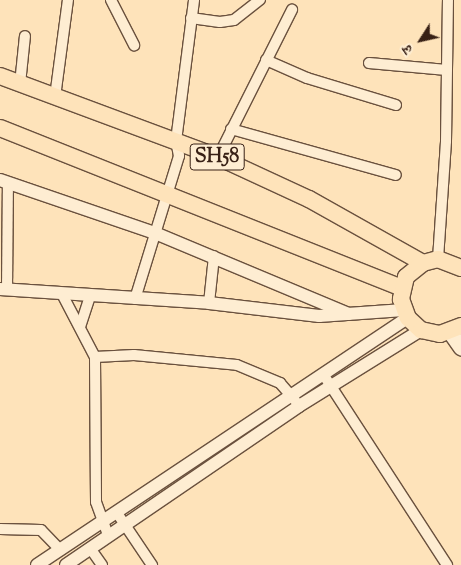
<!DOCTYPE html>
<html>
<head>
<meta charset="utf-8">
<style>
  body { margin:0 }
  #map { position:relative; width:461px; height:565px; overflow:hidden; background:#fee3ba; font-family:"Sorts Mill Goudy","Noto Serif Devanagari",serif }
  div>[style] { position:absolute }
  [style*='--x'] { left:calc(var(--x)*1px); top:calc(var(--y)*1px); width:calc(var(--w)*1px); rotate:calc(var(--a)*1deg) }
  .roads { filter:drop-shadow(1px 0 #6a513e) drop-shadow(-1px 0 #6a513e) drop-shadow(0 1px #6a513e) drop-shadow(0 -1px #6a513e) }
  .minor>* { height:10px; margin:-5px; padding:0 5px; transform-origin:5px; border-radius:5px; background:#feedd2 }
  .tertiary>* { height:12px; margin:-6px; padding:0 6px; transform-origin:6px; border-radius:6px; background:#feedd2 }
  .secondary>* { height:15px; margin:-7.5px; padding:0 7.5px; transform-origin:7.5px; border-radius:7.5px; background:#feedd2 }
  .primary>* { height:16px; margin:-8px; padding:0 8px; transform-origin:8px; border-radius:8px; background:#fee3ba }
  span { translate:-50% -50%; white-space:nowrap; text-align:center; line-height:1.15; -webkit-text-stroke:4px #feedd2; paint-order:stroke }
  .shield-label span { padding:1px 4px; background:#feedd2; border:1px solid; border-radius:4px; -webkit-text-stroke-width:0 }
  .shield-label { font-size:20px; color:#382015; font-weight:700 }
  .north { position:absolute; left:396px; top:15px; width:50px; height:50px; -webkit-text-stroke:4px #feedd2; paint-order:stroke; rotate:235deg; font-size:14px; font-weight:700; line-height:20px; text-align:center; color:#382015 }
  .north::after { content:''; display:block; margin:auto; width:18px; height:22px; background:#382015; clip-path:polygon(50% 0,100% 100%,50% 72%,0 100%) }
</style>
</head>
<body>
<div id="map">
  <div class="roads">
    <div class="minor">
      <div style="--x:111;--y:0;--w:51;--a:62.9"></div>
      <div style="--x:191;--y:18;--w:29;--a:8"></div>
      <div style="--x:220;--y:22;--w:14;--a:-8"></div>
      <div style="--x:234;--y:20;--w:33;--a:-38"></div>
      <div style="--x:266;--y:60;--w:45;--a:23.7"></div>
      <div style="--x:307;--y:78;--w:93;--a:16.9"></div>
      <div style="--x:369;--y:63;--w:78;--a:5.1"></div>
      <div style="--x:20;--y:84;--w:48;--a:-84.1"></div>
      <div style="--x:55;--y:97;--w:98;--a:-82.4"></div>
      <div style="--x:231;--y:129;--w:171;--a:15.6"></div>
      <div style="--x:218;--y:157;--w:165;--a:-63.3"></div>
      <div style="--x:438;--y:259;--w:118;--a:-86.1"></div>
      <div style="--x:446;--y:141;--w:141;--a:-89.2"></div>
      <div style="--x:7;--y:290;--w:107;--a:-89.5"></div>
      <div style="--x:62;--y:294;--w:71;--a:62.4"></div>
      <div style="--x:95;--y:357;--w:145;--a:89.6"></div>
      <div style="--x:96;--y:502;--w:35;--a:70"></div>
      <div style="--x:135;--y:299;--w:150;--a:-72.9"></div>
      <div style="--x:179;--y:156;--w:15;--a:-101"></div>
      <div style="--x:176;--y:141;--w:142;--a:-82.7"></div>
      <div style="--x:209;--y:303;--w:47;--a:-83.9"></div>
      <div style="--x:80;--y:327;--w:33;--a:-72"></div>
      <div style="--x:95;--y:357;--w:39;--a:-3"></div>
      <div style="--x:134;--y:355;--w:103;--a:5.5"></div>
      <div style="--x:237;--y:365;--w:47;--a:22.7"></div>
      <div style="--x:280;--y:383;--w:23;--a:49"></div>
      <div style="--x:323;--y:374;--w:228;--a:57"></div>
      <div style="--x:117;--y:513;--w:63;--a:56.1"></div>
      <div style="--x:0;--y:529;--w:41;--a:1.4"></div>
      <div style="--x:41;--y:530;--w:28;--a:46"></div>
      <div style="--x:90;--y:548;--w:21;--a:55"></div>
    </div>
    <div class="tertiary">
      <div style="--x:0;--y:180;--w:164;--a:18.9"></div>
      <div style="--x:155;--y:233;--w:210;--a:22.7"></div>
      <div style="--x:0;--y:289;--w:209;--a:3.8"></div>
      <div style="--x:209;--y:303;--w:111;--a:6.7"></div>
      <div style="--x:319;--y:316;--w:85;--a:-4"></div>
      <div style="--x:37;--y:565;--w:446;--a:-33.7"></div>
      <div style="--x:66;--y:565;--w:282;--a:-34.3"></div>
      <div style="--x:299;--y:406;--w:144;--a:-31.9"></div>
    </div>
    <div class="secondary">
      <div style="--x:450;--y:332;--w:19;--a:55"></div>
    </div>
    <div class="primary">
      <div style="--x:0;--y:76;--w:233;--a:20.4"></div>
      <div style="--x:218;--y:157;--w:100;--a:24.8"></div>
      <div style="--x:309;--y:199;--w:131;--a:29.3"></div>
      <div style="--x:0;--y:128;--w:433;--a:21.7"></div>
      <div style="--x:461;--y:268;--w:25;--a:-159"></div>
      <div style="--x:438;--y:259;--w:16;--a:165"></div>
      <div style="--x:423;--y:263;--w:22;--a:141"></div>
      <div style="--x:406;--y:277;--w:23;--a:103"></div>
      <div style="--x:401;--y:299;--w:20;--a:70"></div>
      <div style="--x:408;--y:318;--w:18;--a:43"></div>
      <div style="--x:421;--y:330;--w:19;--a:12"></div>
      <div style="--x:440;--y:334;--w:22;--a:-21"></div>
    </div>
  </div>
  <div class="shield-label">
    <span style="left:217px;top:157px">SH58</span>
  </div>
  <div class="north">उ</div>
</div>
</body>
</html>
